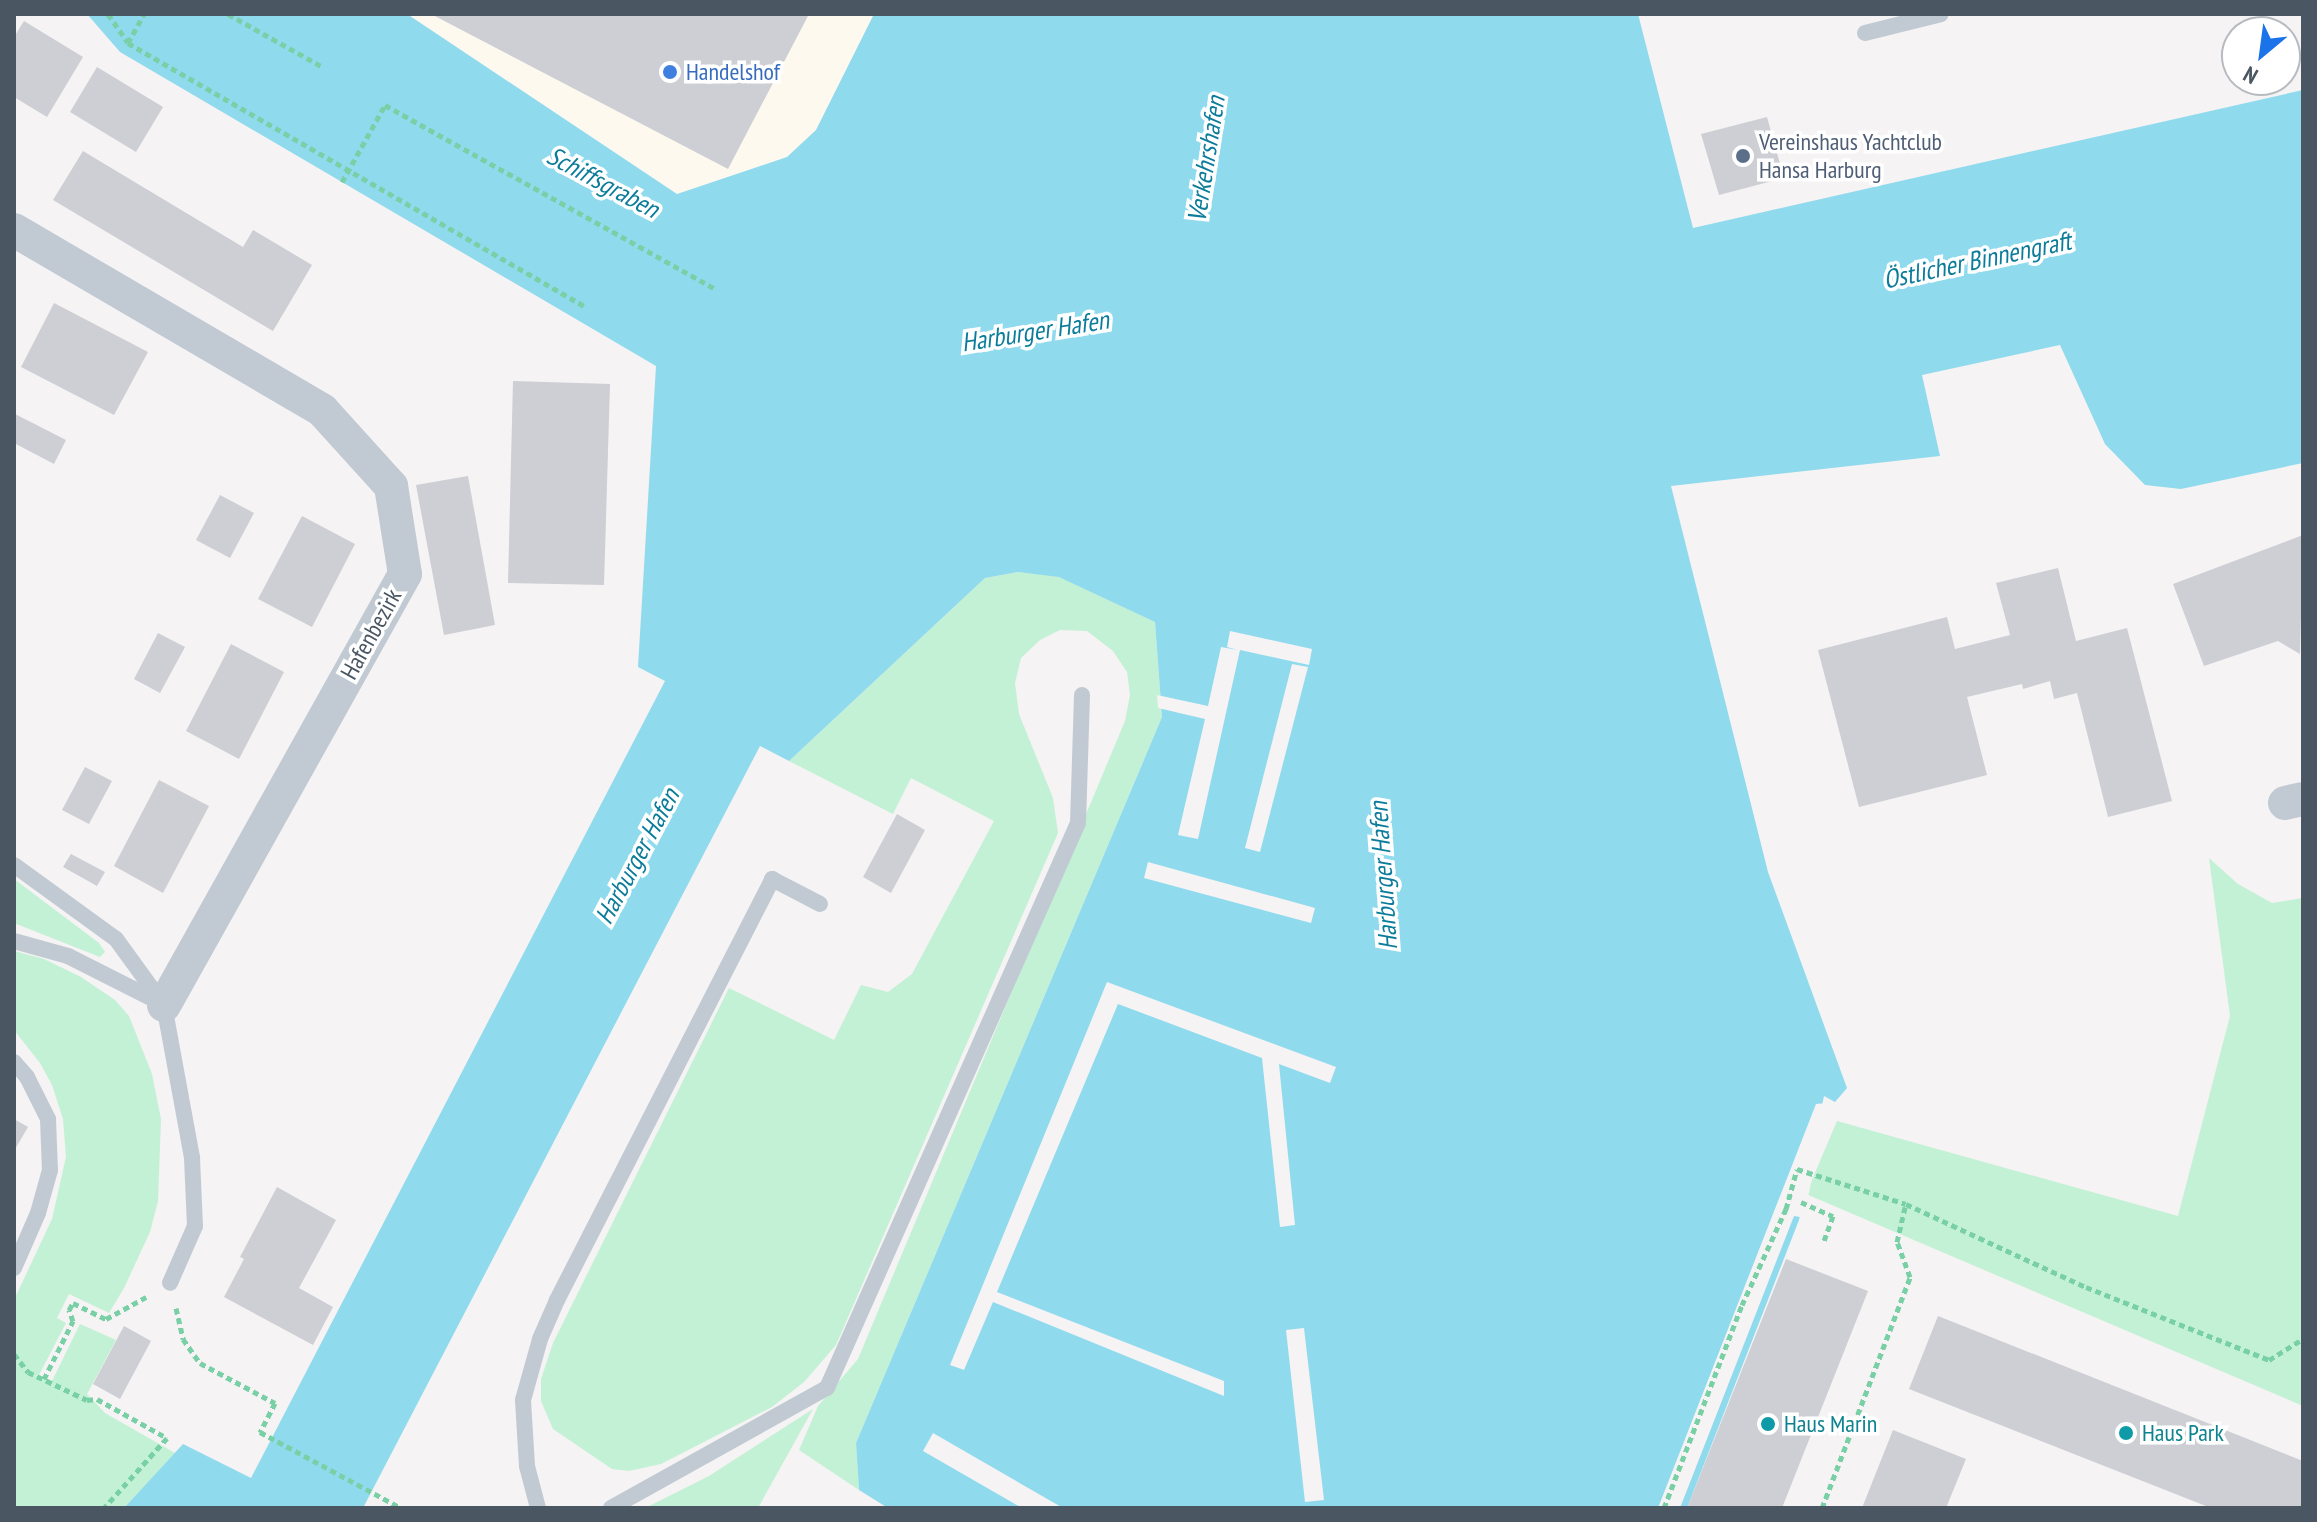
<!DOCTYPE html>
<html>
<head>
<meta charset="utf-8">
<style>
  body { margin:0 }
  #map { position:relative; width:2317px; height:1522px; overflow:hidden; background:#f5f3f3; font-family:"PT Sans Narrow",sans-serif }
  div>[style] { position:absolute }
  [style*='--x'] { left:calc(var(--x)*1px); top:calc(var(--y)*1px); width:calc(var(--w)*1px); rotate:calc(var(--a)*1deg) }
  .commercial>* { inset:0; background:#fdf9ef }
  .green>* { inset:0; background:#c3f1d5 }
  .water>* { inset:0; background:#90daee }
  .pier>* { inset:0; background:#f5f3f3 }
  .building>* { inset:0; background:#cdcfd5 }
  .path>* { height:5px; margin-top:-2.5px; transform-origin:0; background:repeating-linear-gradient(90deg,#7ad0a6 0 6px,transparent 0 10px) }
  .service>* { height:16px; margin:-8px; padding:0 8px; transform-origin:8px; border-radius:8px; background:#c1cad2 }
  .minor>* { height:34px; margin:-17px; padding:0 17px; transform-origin:17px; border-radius:17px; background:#c1cad2 }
  .dots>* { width:22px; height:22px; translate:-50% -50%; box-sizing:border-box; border:4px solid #fff; border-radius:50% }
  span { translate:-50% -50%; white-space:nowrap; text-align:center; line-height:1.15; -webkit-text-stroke:7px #fff; paint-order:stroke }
  .shop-label { font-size:24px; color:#366cbe }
  .left { translate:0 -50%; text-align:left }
  .service-label { font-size:24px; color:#4e5e75 }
  .street-label { font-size:24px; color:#4a5661 }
  .culture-label { font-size:24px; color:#0d838f }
  .water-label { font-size:26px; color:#0c7c9b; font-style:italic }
  .frame { position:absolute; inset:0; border:16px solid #4a5661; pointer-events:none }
  .north { position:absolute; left:2221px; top:16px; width:80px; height:80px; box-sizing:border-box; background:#fff; border:2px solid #b7bbc0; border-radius:50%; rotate:209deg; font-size:22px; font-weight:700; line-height:32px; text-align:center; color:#4a5661 }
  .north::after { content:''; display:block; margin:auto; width:28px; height:36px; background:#1a73e8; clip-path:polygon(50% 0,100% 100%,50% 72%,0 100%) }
</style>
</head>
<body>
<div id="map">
  <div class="commercial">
    <div style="clip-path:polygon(407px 14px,874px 14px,816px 130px,787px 157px,677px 195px)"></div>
  </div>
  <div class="green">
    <div style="clip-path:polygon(1018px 572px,1059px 576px,1155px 622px,1162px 717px,856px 1443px,859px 1490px,799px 1450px,818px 1406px,858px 1359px,1125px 721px,1130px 695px,1127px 672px,1113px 651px,1087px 631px,1060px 630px,1040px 640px,1021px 658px,1015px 683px,1019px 714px,1053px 798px,1058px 833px,836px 1345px,804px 1382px,772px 1407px,661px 1464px,629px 1471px,612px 1469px,553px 1429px,541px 1401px,541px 1379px,553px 1343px,729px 988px,834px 1040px,861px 985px,888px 992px,912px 974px,994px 821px,911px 778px,893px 814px,789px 761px,985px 578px)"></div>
    <div style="clip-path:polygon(2209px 858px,2238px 884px,2272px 903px,2303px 898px,2303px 1406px,1806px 1194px,1837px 1121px,2178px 1216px,2230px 1016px)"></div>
    <div style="clip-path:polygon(14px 879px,99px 943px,105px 952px,100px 957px,14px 923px)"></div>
    <div style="clip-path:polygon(14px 951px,44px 959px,81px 977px,115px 1000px,129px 1016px,152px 1074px,161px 1119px,158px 1201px,150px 1232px,124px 1288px,109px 1313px,69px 1294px,57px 1318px,66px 1323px,39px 1375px,52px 1381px,80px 1324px,116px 1340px,87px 1394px,105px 1413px,175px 1453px,124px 1508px,14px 1508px,14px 1300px,52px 1219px,66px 1157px,63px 1119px,52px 1085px,40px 1063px,14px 1030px)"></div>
    <div style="clip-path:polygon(813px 1409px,758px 1508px,645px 1508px,709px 1476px)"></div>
  </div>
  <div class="water">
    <div style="clip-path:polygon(87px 14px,407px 14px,677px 194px,787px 157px,816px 130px,874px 14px,1638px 14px,1693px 228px,2303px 90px,2303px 463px,2181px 489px,2145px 485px,2105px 444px,2060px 345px,1922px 375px,1940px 456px,1671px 486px,1768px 872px,1847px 1088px,1835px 1102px,1824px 1096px,1799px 1220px,1687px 1508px,888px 1508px,859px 1490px,856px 1443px,1162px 717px,1155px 622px,1059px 577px,1018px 572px,985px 578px,789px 761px,760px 746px,363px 1508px,124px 1508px,183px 1444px,251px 1478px,665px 681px,638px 667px,656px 366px,120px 52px)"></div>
  </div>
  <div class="pier">
    <div style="clip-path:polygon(1230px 631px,1312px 649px,1309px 665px,1240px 650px,1198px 839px,1178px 835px,1205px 719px,1158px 708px,1157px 695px,1208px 706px,1221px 647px,1238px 650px,1227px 647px)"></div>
    <div style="clip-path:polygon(1292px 664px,1308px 667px,1260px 852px,1245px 848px)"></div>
    <div style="clip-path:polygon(1148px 862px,1315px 908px,1311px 923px,1144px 878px)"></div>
    <div style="clip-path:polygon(1107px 982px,1336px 1067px,1330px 1083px,1279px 1064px,1295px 1225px,1280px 1227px,1262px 1058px,1118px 1004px,997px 1292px,1224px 1381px,1224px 1396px,993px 1302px,964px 1370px,950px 1365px)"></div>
    <div style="clip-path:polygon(1827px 1103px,1809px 1193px,1800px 1217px,1794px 1216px,1680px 1508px,1658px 1508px,1816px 1104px)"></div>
    <div style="clip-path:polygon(1304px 1328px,1324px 1500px,1305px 1502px,1286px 1330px)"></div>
    <div style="clip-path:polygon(933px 1433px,1063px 1508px,1022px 1508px,923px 1451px)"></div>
  </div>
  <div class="building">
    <div style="clip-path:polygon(431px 14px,809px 14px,728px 169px)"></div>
    <div style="clip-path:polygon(24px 21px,83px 57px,47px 117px,14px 97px,14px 37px)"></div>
    <div style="clip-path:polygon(97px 67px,163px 107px,136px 152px,70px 112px)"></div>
    <div style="clip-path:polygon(1767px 117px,1784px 178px,1719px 195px,1701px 134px)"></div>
    <div style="clip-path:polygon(83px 151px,243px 247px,253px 230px,312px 265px,273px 331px,53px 200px)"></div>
    <div style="clip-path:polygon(54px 303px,148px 352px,114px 415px,21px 367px)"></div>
    <div style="clip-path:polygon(513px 381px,610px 384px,604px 585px,508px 583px)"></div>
    <div style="clip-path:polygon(15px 414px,66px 440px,54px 464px,14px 443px)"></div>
    <div style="clip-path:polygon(468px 476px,495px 625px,444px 635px,416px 485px)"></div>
    <div style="clip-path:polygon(220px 495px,254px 513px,230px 558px,196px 540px)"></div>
    <div style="clip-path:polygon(302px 516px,355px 544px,312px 627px,258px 599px)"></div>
    <div style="clip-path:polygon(2303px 535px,2300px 654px,2278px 641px,2204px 666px,2173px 584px)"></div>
    <div style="clip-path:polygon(2058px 568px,2076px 641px,2127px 628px,2172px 801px,2108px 817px,2077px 693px,2054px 699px,2050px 681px,2023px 689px,2022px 684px,1967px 697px,1987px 775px,1859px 807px,1818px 650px,1947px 617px,1955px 649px,2010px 635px,1996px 583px)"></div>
    <div style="clip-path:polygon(158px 633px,185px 647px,160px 693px,134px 679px)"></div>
    <div style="clip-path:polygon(231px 644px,284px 672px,239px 759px,186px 731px)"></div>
    <div style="clip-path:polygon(85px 767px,112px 781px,89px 824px,62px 810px)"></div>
    <div style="clip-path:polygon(159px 780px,209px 806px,163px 893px,114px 866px)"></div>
    <div style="clip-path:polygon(897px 814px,925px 830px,891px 893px,863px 877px)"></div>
    <div style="clip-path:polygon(71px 854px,105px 872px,97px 886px,63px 867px)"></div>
    <div style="clip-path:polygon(14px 1119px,28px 1127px,14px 1151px)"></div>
    <div style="clip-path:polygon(277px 1187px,336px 1220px,299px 1288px,333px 1307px,313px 1345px,224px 1297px,244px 1259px,240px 1257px)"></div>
    <div style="clip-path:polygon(1786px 1259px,1868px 1291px,1782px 1508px,1687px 1508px)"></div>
    <div style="clip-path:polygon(1938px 1316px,2303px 1461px,2303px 1508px,2211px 1508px,1909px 1389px)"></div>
    <div style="clip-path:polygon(124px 1326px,151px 1341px,120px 1399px,93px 1384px)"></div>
    <div style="clip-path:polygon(1893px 1430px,1966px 1459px,1946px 1508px,1862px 1508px)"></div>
  </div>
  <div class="path">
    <div style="--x:108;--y:14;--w:35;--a:55"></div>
    <div style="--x:128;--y:43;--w:33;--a:-61"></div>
    <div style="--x:228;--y:14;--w:109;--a:29.2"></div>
    <div style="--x:128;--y:43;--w:526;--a:29.97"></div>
    <div style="--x:342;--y:182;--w:88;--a:-60.8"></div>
    <div style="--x:385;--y:105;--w:379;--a:29.1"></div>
    <div style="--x:1801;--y:1202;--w:35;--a:24"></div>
    <div style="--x:1833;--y:1216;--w:27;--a:110"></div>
    <div style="--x:176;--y:1308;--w:32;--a:77"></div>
    <div style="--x:183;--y:1339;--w:29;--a:55"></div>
    <div style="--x:200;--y:1363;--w:85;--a:28.1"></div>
    <div style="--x:275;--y:1403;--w:33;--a:117"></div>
    <div style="--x:260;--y:1432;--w:160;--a:28.3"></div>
    <div style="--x:14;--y:1354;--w:23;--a:52"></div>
    <div style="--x:28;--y:1372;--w:65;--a:25.4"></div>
    <div style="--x:87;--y:1400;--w:10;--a:-6"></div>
    <div style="--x:97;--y:1399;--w:80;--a:29.1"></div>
    <div style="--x:167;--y:1438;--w:94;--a:132"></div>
    <div style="--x:44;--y:1379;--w:65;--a:-63.4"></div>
    <div style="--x:73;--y:1321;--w:12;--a:-110"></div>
    <div style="--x:69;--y:1310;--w:8;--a:-60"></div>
    <div style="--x:73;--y:1303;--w:37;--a:26"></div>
    <div style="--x:106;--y:1319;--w:46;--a:-28.8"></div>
    <div style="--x:1664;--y:1508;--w:217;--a:-69"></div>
    <div style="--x:1742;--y:1305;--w:106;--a:-65.4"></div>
    <div style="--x:1786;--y:1209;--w:41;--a:-74.6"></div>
    <div style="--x:1797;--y:1169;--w:114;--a:17.8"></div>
    <div style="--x:1906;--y:1204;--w:198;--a:24.8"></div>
    <div style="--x:2086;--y:1287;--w:197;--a:21.7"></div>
    <div style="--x:2269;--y:1360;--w:40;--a:-32"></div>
    <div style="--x:1822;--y:1508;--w:247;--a:-69.1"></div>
    <div style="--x:1910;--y:1277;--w:37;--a:-110"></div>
    <div style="--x:1897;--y:1242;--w:39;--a:-77"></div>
  </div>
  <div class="service">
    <div style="--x:1865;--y:33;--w:78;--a:-14"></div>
    <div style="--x:14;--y:865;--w:126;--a:36"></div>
    <div style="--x:116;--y:939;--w:82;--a:54"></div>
    <div style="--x:164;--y:1005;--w:156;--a:79.6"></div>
    <div style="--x:192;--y:1158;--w:68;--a:87.5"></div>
    <div style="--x:195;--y:1226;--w:62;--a:113.7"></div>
    <div style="--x:14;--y:941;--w:56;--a:15.5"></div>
    <div style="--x:68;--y:956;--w:102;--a:26.8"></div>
    <div style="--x:14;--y:1062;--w:20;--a:49"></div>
    <div style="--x:27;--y:1077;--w:47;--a:63.4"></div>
    <div style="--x:48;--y:1119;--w:51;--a:87.8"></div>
    <div style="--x:50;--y:1170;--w:45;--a:105.6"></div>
    <div style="--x:38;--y:1213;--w:60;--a:113.6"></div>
    <div style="--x:538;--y:1508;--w:43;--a:-104.7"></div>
    <div style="--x:527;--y:1466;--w:66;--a:-93.5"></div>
    <div style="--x:523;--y:1400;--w:63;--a:-74.4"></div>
    <div style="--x:540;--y:1339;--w:43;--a:-66.4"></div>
    <div style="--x:557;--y:1300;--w:473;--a:-62.9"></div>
    <div style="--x:772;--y:879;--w:54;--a:27.5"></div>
    <div style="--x:611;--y:1508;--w:247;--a:-29.1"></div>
    <div style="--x:827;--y:1388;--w:618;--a:-66.05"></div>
    <div style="--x:1078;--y:823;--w:128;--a:-88.2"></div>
  </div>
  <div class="minor">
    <div style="--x:14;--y:230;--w:357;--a:30.3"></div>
    <div style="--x:322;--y:410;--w:103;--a:47.8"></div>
    <div style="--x:391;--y:486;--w:89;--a:81"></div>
    <div style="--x:405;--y:574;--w:494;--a:119.2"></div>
    <div style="--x:2285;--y:803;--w:18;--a:-13"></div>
  </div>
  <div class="dots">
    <div style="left:670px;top:72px;background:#3f7fe0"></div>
    <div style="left:1743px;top:156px;background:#5c6f8a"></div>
    <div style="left:1768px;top:1424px;background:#0f9aa8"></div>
    <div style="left:2126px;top:1433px;background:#0f9aa8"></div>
  </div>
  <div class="shop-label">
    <span class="left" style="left:686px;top:72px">Handelshof</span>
  </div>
  <div class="service-label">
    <span class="left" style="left:1759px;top:156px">Vereinshaus Yachtclub<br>Hansa Harburg</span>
  </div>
  <div class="street-label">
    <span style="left:371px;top:634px;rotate:-61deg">Hafenbezirk</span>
  </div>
  <div class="culture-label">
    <span class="left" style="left:1784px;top:1424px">Haus Marin</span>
    <span class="left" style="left:2142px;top:1433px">Haus Park</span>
  </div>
  <div class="water-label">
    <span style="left:1206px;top:159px;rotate:-81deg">Verkehrshafen</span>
    <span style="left:603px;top:182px;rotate:28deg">Schiffsgraben</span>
    <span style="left:1977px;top:260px;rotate:-12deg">Östlicher Binnengraft</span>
    <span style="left:1035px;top:331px;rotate:-9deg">Harburger Hafen</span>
    <span style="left:637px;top:856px;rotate:-62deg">Harburger Hafen</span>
    <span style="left:1383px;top:876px;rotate:-94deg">Harburger Hafen</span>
  </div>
  <div class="frame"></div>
  <div class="north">N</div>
</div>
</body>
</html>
